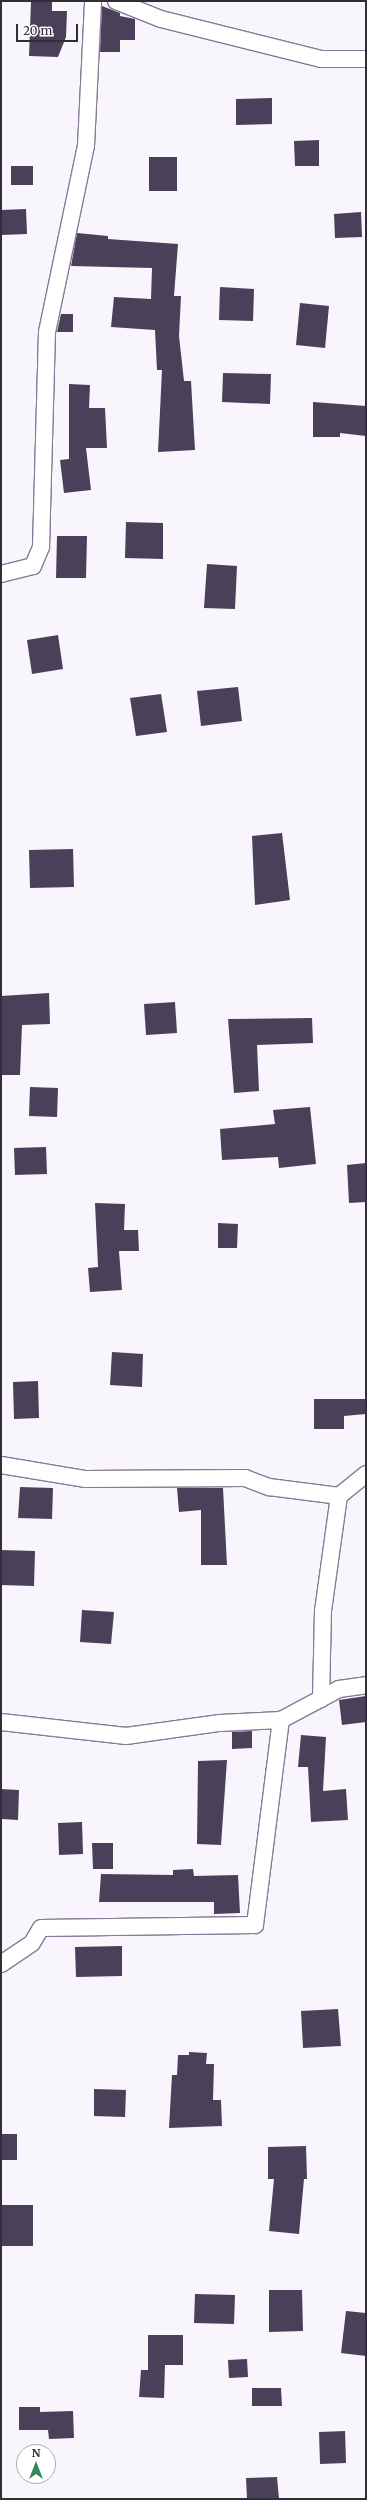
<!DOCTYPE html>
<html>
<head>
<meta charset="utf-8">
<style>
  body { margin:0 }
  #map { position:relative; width:367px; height:2500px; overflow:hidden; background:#f8f5fc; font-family:Merriweather,serif }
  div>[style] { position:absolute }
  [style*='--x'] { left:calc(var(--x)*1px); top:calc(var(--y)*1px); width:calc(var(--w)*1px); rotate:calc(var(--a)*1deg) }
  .building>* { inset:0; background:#4b4059 }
  .roads { filter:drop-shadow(1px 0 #877a96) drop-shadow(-1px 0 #877a96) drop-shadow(0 1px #877a96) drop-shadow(0 -1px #877a96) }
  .street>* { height:16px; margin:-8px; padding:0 8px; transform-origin:8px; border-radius:8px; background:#fff }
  span { translate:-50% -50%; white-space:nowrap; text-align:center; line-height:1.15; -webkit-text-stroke:4px #fff; paint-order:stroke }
  .frame { position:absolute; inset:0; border:2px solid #322d38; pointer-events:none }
  .north { position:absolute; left:16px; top:2444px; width:40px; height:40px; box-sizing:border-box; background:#fff; border:1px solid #adabaf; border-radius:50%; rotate:0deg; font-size:11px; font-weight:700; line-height:16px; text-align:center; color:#322d38 }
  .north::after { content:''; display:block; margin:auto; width:14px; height:18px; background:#358759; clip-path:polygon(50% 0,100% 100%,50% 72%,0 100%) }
  .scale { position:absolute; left:16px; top:24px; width:62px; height:18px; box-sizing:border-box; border:2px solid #322d38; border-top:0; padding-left:5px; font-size:12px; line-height:14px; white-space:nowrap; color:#322d38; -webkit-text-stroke:3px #fff; paint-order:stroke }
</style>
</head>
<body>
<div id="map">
  <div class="building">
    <div style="clip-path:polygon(31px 2px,52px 2px,52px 11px,67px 11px,66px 37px,58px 57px,29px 56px)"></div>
    <div style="clip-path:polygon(102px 6px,120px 13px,120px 16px,135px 19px,135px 40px,120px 40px,120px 52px,100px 52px)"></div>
    <div style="clip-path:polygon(272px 98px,272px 124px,236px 125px,236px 99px)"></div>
    <div style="clip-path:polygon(319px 140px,319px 166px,295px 166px,294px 141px)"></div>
    <div style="clip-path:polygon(149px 157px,177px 157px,177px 191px,149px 191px)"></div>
    <div style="clip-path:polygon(11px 166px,33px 166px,33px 185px,11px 185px)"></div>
    <div style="clip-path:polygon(26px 209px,27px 234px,1px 235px,1px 210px)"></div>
    <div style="clip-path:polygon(361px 212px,362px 237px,335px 238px,334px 214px)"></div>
    <div style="clip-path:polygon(77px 233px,108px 236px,108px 239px,178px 244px,174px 296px,181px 296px,179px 336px,184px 381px,191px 381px,195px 450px,158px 452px,162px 370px,157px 370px,155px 330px,111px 327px,114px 297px,151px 299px,152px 268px,71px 266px)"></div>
    <div style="clip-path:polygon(220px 287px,254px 289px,253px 321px,219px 320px)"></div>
    <div style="clip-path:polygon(300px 303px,329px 306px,325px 348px,296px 345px)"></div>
    <div style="clip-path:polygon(61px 314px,73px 314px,73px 332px,57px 332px)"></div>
    <div style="clip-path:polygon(223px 373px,271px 374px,270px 404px,222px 402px)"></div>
    <div style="clip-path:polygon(69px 384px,90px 385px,89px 408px,105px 408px,107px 448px,86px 448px,91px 490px,64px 493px,60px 460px,69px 459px)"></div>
    <div style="clip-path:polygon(313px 402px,366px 406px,366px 436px,340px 433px,340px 437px,313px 437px)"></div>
    <div style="clip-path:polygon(126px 522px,163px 523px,163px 559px,125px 558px)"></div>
    <div style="clip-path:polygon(57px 536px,87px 536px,86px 578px,56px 578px)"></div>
    <div style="clip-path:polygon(207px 564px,237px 566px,235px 609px,204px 608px)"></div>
    <div style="clip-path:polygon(58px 635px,63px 669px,32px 674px,27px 640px)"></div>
    <div style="clip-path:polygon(238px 687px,242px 721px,201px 726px,197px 691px)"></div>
    <div style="clip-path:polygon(161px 694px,167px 732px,136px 736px,130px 698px)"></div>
    <div style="clip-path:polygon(282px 833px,290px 900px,255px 905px,252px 836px)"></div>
    <div style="clip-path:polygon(73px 849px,74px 887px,30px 888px,29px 850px)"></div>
    <div style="clip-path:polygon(49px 993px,50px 1024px,22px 1025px,20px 1075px,1px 1075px,1px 996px)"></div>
    <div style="clip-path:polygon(175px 1002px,177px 1033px,146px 1035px,144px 1004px)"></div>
    <div style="clip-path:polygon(312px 1018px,313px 1043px,257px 1045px,259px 1091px,234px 1093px,228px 1019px)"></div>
    <div style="clip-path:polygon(30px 1087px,58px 1088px,57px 1117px,29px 1116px)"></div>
    <div style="clip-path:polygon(310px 1107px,316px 1164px,279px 1168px,278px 1157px,222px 1160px,220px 1129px,275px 1124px,273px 1110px)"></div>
    <div style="clip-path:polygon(46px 1147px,47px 1174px,15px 1175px,14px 1148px)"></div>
    <div style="clip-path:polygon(366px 1163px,366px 1202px,349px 1203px,347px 1165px)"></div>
    <div style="clip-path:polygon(95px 1203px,125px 1204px,124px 1230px,138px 1230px,139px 1251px,119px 1251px,122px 1290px,90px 1292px,88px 1268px,98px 1267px)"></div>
    <div style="clip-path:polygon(218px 1223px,238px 1224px,237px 1248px,218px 1248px)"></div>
    <div style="clip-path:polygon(112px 1352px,143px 1354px,142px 1387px,110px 1385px)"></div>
    <div style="clip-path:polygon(38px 1381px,39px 1418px,14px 1419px,13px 1382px)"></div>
    <div style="clip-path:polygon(314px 1399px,366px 1399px,366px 1414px,344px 1416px,344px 1429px,314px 1429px)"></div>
    <div style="clip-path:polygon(20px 1487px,53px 1488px,52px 1519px,18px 1518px)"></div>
    <div style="clip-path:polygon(177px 1488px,223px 1488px,227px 1565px,201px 1565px,201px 1510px,179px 1512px)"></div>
    <div style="clip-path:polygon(1px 1550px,35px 1551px,34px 1586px,1px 1585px)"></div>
    <div style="clip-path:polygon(82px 1610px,114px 1612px,111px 1644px,80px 1642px)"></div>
    <div style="clip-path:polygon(366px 1696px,366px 1722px,342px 1725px,339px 1700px)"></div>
    <div style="clip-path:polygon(252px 1731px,252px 1748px,232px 1749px,232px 1732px)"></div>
    <div style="clip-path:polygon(301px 1735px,326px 1737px,323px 1791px,346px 1789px,348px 1820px,311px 1822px,308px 1767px,298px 1767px)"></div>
    <div style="clip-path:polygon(227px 1760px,221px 1845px,197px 1844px,198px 1761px)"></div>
    <div style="clip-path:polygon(1px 1789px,19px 1790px,18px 1820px,1px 1819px)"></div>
    <div style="clip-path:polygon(82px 1822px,83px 1854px,59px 1855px,58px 1823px)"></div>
    <div style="clip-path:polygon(92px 1843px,113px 1843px,113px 1869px,93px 1869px)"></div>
    <div style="clip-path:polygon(193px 1869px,194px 1876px,238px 1875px,240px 1913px,214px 1914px,214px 1902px,99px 1902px,101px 1874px,173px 1875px,173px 1870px)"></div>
    <div style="clip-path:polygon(122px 1946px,122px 1976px,76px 1977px,75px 1947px)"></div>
    <div style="clip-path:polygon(338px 2009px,341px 2046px,303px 2048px,301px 2011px)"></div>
    <div style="clip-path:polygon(189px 2052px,207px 2053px,206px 2064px,214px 2064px,213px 2100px,221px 2100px,222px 2126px,169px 2128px,172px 2075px,177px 2075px,178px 2055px,189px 2055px)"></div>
    <div style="clip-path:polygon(94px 2089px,126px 2090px,125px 2117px,94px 2116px)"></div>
    <div style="clip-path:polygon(1px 2134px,17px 2134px,17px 2160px,1px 2160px)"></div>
    <div style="clip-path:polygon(306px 2146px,307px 2179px,304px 2179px,299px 2234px,269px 2231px,274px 2179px,268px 2179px,268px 2147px)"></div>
    <div style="clip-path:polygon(1px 2205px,33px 2205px,33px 2246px,1px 2246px)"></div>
    <div style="clip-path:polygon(269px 2290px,302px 2290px,303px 2331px,269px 2332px)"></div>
    <div style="clip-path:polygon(195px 2294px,235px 2295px,234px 2324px,194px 2323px)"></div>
    <div style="clip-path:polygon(346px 2311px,366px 2313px,366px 2356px,341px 2353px)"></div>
    <div style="clip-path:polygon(148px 2335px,183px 2335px,183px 2365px,165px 2365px,164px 2398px,139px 2397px,141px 2370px,148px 2370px)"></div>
    <div style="clip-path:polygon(247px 2359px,248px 2377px,229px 2378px,228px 2360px)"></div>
    <div style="clip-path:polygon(252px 2388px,281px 2388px,282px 2406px,252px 2406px)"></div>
    <div style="clip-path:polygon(19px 2407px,40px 2407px,40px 2412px,73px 2411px,74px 2438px,49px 2439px,48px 2430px,19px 2430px)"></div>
    <div style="clip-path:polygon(345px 2431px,346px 2463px,320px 2464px,319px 2432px)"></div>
    <div style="clip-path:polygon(277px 2477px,279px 2499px,247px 2499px,246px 2478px)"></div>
  </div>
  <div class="roads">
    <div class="street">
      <div style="--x:116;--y:1;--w:48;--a:21.8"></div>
      <div style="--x:161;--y:19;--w:165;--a:14"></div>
      <div style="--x:321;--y:59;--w:45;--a:0"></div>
      <div style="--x:1;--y:574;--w:33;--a:-14"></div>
      <div style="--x:33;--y:566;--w:21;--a:-67"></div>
      <div style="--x:41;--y:547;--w:215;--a:-88.4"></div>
      <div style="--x:47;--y:332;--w:190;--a:-78.2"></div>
      <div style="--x:86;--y:146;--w:145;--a:-87.2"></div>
      <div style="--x:1;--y:1465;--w:86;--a:9.4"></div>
      <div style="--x:86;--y:1479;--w:159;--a:-0.4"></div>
      <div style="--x:245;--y:1478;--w:26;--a:21"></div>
      <div style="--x:269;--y:1487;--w:71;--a:7.3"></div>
      <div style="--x:339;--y:1496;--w:35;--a:-39"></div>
      <div style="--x:321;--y:1699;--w:88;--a:-88.7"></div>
      <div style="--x:323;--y:1611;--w:116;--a:-82.1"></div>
      <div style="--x:1;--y:1722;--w:126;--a:6.4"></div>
      <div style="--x:126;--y:1736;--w:95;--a:-7.9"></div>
      <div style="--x:220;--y:1723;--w:61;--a:-2.8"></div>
      <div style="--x:1;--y:1964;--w:37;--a:-34"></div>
      <div style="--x:32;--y:1943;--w:17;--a:-59"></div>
      <div style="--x:41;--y:1928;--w:214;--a:-0.8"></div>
      <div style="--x:255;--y:1925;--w:207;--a:-82.8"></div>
      <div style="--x:281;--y:1720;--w:66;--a:-28.1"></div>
      <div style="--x:339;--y:1689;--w:27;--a:-8"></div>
    </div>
  </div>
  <div class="frame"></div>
  <div class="north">N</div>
  <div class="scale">20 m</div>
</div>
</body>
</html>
